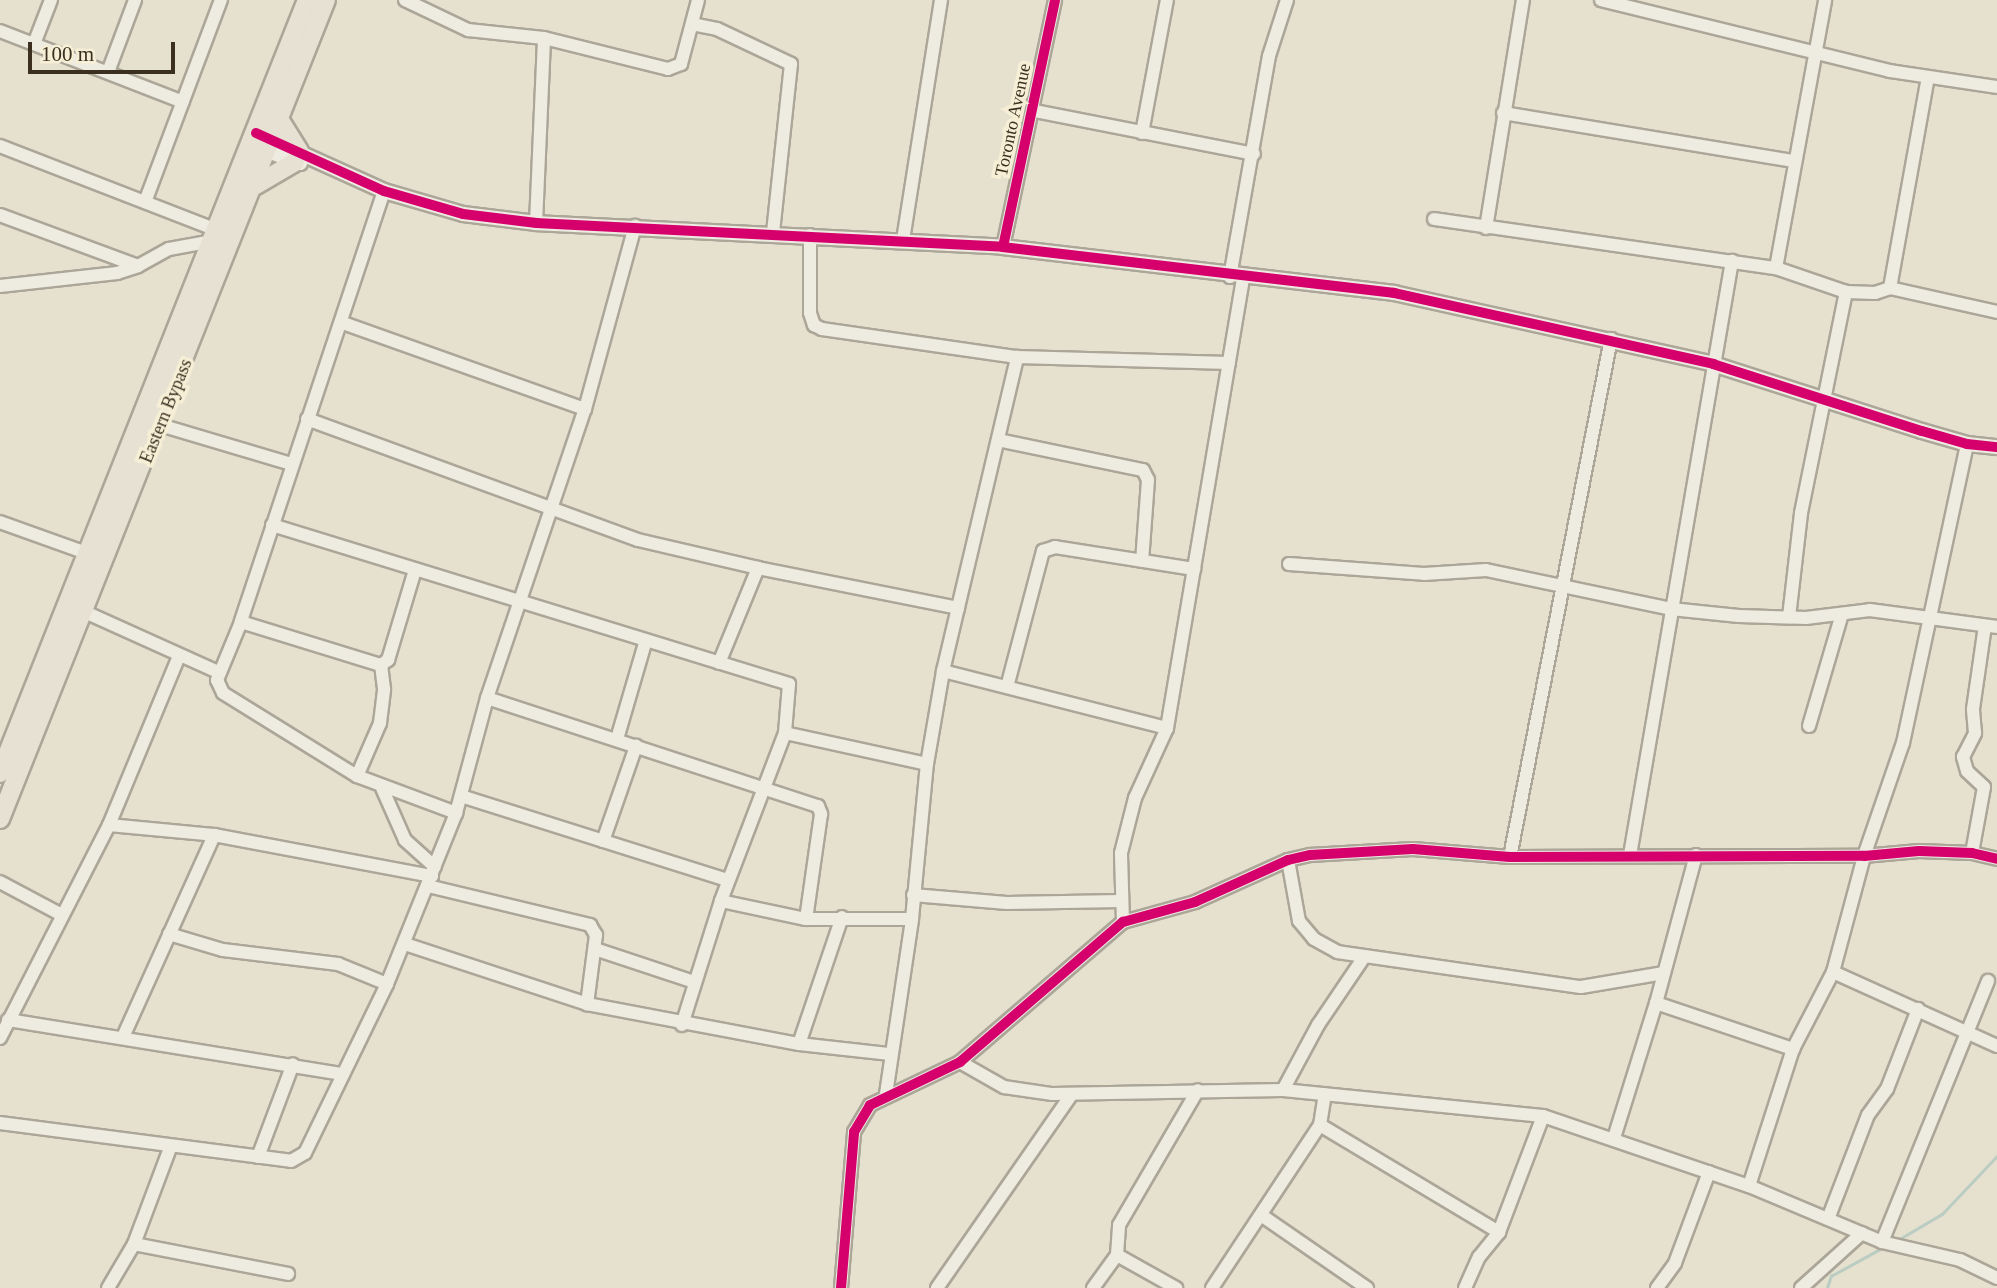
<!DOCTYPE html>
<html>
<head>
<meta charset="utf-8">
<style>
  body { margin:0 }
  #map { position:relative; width:1997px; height:1288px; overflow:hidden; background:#e6e1cf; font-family:Georgia,serif }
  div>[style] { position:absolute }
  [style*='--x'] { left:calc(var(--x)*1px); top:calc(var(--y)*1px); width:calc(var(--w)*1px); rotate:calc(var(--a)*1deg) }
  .stream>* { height:2.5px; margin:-1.25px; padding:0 1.25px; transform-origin:1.25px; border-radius:1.25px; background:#bbccc2 }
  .roads { filter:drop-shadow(2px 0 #aba698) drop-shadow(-2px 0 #aba698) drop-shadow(0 2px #aba698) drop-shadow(0 -2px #aba698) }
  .minor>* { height:12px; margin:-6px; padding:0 6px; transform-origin:6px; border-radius:6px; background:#eeebe1 }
  .tertiary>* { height:14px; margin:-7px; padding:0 7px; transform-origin:7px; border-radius:7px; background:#eeebe1 }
  .primary>* { height:18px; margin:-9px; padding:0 9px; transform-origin:9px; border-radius:9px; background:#e6e1d2 }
  .cycleway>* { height:10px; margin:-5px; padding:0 5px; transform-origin:5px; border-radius:5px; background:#d6006c }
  span { translate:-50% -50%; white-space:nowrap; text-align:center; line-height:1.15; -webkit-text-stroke:7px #f6efd6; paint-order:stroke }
  .street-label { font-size:18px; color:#3b2f1f }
  .scale { position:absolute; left:28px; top:42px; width:147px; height:32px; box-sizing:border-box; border:4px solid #3b2f1f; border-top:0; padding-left:9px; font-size:21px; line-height:24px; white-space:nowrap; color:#3b2f1f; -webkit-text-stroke:5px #f6efd6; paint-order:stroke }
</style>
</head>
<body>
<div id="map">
  <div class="stream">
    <div style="--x:1896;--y:1241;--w:53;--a:-30.4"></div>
    <div style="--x:1942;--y:1214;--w:80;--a:-46.5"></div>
    <div style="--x:1827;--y:1288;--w:13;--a:-72"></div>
    <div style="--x:1831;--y:1276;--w:60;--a:-28.7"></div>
  </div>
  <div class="roads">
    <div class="minor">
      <div style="--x:405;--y:0;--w:70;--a:25.5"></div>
      <div style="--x:468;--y:30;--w:76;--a:6"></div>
      <div style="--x:544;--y:38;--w:128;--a:14"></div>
      <div style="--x:668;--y:69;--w:14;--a:-21"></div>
      <div style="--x:681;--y:64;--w:66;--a:-75.1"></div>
      <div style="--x:1601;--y:0;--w:298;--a:13.8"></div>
      <div style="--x:1890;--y:71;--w:108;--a:8.5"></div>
      <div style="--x:692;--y:24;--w:25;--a:11"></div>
      <div style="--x:717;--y:29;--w:82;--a:25.3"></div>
      <div style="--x:791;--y:64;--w:170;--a:96.1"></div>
      <div style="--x:0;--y:31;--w:196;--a:21.2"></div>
      <div style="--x:34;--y:44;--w:47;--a:-68.9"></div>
      <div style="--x:108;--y:72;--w:77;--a:-69.4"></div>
      <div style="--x:1035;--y:111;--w:223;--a:11.1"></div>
      <div style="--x:1503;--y:113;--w:295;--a:9.4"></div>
      <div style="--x:1142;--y:133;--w:135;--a:-79.4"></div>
      <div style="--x:0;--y:146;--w:233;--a:21.2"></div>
      <div style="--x:384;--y:191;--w:454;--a:108.4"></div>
      <div style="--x:241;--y:622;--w:63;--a:112.5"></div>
      <div style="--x:217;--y:680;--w:14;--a:65"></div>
      <div style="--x:223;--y:693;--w:158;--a:31.8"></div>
      <div style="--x:357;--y:776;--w:106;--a:20.5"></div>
      <div style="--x:145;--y:202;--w:216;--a:-69.4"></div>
      <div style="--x:0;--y:215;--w:147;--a:20.3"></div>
      <div style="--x:138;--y:266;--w:35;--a:-29"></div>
      <div style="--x:169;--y:249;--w:45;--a:-10.3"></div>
      <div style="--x:1434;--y:219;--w:345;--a:8.2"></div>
      <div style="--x:1776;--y:268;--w:74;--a:18.9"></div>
      <div style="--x:1846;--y:292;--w:29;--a:2"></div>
      <div style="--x:1875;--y:293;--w:16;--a:-18"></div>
      <div style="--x:1890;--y:288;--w:110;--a:12.6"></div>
      <div style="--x:536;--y:223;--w:185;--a:-87.5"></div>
      <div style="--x:1486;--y:228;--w:231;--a:-80.8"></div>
      <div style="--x:810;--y:235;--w:78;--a:90"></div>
      <div style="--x:810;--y:313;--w:13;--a:72"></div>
      <div style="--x:814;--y:325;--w:9;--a:27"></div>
      <div style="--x:822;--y:329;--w:197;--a:8.2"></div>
      <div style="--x:1017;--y:357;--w:212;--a:1.6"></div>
      <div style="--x:903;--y:240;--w:243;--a:-81"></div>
      <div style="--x:1003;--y:247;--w:252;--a:-78.1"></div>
      <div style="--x:1776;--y:268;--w:272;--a:-79.6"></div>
      <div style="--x:1230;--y:277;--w:224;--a:-80"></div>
      <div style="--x:1269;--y:56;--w:59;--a:-72.2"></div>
      <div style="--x:0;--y:286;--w:118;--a:-6.3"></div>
      <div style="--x:117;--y:273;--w:22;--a:-18"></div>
      <div style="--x:1890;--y:288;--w:214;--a:-79.8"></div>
      <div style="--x:343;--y:323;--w:257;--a:19.6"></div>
      <div style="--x:307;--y:419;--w:352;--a:20.1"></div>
      <div style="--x:638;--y:540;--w:123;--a:13.1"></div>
      <div style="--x:160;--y:425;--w:138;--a:16.5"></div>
      <div style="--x:998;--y:440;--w:148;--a:11.7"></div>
      <div style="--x:1143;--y:470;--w:11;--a:63"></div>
      <div style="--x:1148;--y:480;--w:81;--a:94.2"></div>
      <div style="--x:0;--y:522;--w:95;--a:19.8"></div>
      <div style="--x:272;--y:525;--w:541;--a:17.09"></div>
      <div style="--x:789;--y:684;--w:49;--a:94.7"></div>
      <div style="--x:785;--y:733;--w:180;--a:110.9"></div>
      <div style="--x:721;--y:901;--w:130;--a:107.5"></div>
      <div style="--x:1289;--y:564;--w:135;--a:4.2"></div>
      <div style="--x:1424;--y:574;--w:62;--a:-3.7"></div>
      <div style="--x:1486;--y:570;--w:189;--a:11.9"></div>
      <div style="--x:1671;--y:609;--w:68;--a:5.9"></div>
      <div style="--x:1739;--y:616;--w:67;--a:1.7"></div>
      <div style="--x:1806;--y:618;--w:64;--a:-7.1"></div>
      <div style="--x:1870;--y:610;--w:128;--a:7.6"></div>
      <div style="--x:85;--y:612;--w:146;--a:24.3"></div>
      <div style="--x:1789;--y:617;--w:105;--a:-83.4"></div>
      <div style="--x:1801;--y:513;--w:226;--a:-78.5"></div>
      <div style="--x:241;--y:622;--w:146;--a:17.1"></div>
      <div style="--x:381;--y:665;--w:9;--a:-36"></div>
      <div style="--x:388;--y:660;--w:94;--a:-73.3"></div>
      <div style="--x:719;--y:663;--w:103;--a:-67.7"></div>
      <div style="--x:758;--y:568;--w:204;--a:11.3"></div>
      <div style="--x:943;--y:671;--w:231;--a:14.3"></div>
      <div style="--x:1007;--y:687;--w:141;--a:-75.2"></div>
      <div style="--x:1043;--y:551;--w:13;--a:-18"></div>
      <div style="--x:1055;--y:547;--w:141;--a:9"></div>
      <div style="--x:487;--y:698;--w:348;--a:18.1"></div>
      <div style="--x:818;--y:806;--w:9;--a:69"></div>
      <div style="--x:821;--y:814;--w:106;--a:98.1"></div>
      <div style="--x:1809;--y:726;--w:117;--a:-73.6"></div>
      <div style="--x:785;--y:733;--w:145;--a:12.3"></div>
      <div style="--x:617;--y:739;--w:103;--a:-73.7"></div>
      <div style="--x:357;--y:776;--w:58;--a:-66.5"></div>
      <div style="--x:380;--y:723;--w:34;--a:-83"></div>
      <div style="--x:384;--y:689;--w:24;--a:-97"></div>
      <div style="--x:382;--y:788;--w:57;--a:66.1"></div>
      <div style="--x:405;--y:840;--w:40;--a:42"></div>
      <div style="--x:461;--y:796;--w:280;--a:17.5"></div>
      <div style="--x:109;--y:825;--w:105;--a:5.4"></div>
      <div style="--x:214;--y:835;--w:222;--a:10.7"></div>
      <div style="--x:603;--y:841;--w:101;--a:-70.8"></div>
      <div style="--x:1972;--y:853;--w:67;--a:-79.7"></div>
      <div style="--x:1984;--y:787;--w:23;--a:-137"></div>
      <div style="--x:1967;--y:771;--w:15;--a:-106"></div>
      <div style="--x:1963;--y:757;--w:27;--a:-63"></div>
      <div style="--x:1975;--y:733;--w:24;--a:-95"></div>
      <div style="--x:1973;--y:709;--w:84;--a:-81.8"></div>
      <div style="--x:1630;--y:855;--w:603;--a:-80.26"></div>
      <div style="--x:1696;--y:855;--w:153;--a:105.1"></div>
      <div style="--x:1656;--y:1003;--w:145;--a:18.6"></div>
      <div style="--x:1510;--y:857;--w:528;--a:-78.97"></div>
      <div style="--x:1288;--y:860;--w:62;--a:79.8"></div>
      <div style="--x:1299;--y:921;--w:23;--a:50"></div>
      <div style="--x:1314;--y:939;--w:26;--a:29"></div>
      <div style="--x:1337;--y:952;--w:246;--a:8.2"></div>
      <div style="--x:1581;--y:987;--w:84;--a:-9.6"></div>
      <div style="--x:0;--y:882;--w:70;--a:28"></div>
      <div style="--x:428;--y:886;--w:167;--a:13.5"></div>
      <div style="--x:590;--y:925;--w:12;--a:59"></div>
      <div style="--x:596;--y:935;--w:70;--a:97.4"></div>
      <div style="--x:913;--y:895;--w:94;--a:4.9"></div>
      <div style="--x:1007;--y:903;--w:114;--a:-1"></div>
      <div style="--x:721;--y:901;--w:87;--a:12"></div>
      <div style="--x:806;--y:919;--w:106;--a:0"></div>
      <div style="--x:1123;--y:922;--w:69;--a:-91.7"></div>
      <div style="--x:1121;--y:853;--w:57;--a:-75.7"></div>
      <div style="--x:1135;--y:798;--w:77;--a:-65.4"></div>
      <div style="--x:1167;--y:728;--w:456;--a:-80.4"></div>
      <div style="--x:169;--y:934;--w:56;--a:16.5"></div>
      <div style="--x:223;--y:950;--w:116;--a:6.9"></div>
      <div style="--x:338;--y:964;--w:53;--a:22.2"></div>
      <div style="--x:405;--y:944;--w:192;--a:18.2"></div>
      <div style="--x:587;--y:1004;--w:216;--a:10.7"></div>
      <div style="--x:799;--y:1044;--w:92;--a:6.3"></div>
      <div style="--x:595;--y:949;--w:104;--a:18.4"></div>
      <div style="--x:1833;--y:972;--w:180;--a:24.3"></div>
      <div style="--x:8;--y:1020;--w:339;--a:9.2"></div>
      <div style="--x:123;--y:1037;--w:222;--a:-65.7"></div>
      <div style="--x:0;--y:1038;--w:239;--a:-62.9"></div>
      <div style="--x:109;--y:825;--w:183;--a:-67.5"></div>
      <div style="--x:799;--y:1044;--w:134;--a:-71.3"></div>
      <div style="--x:960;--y:1062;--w:51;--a:29.6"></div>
      <div style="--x:1004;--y:1087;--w:49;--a:8.3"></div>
      <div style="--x:1052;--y:1094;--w:231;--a:-1"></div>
      <div style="--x:1283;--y:1090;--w:261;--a:5.7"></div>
      <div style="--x:1543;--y:1116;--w:218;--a:18.8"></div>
      <div style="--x:1749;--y:1186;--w:144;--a:22.8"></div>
      <div style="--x:1882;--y:1242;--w:80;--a:13"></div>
      <div style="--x:1960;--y:1260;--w:41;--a:25.9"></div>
      <div style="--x:1283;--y:1090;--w:74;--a:-61.7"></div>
      <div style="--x:1318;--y:1025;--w:82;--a:-55.9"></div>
      <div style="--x:886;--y:1094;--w:177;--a:-81.5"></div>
      <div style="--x:912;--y:919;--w:156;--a:-84.5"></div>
      <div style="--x:927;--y:764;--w:94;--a:-80.2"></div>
      <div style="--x:943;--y:671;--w:323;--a:-76.7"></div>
      <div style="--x:0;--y:1123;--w:293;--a:7.4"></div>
      <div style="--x:291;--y:1161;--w:16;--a:-30"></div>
      <div style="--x:305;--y:1153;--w:188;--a:-64.1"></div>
      <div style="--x:387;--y:984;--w:184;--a:-68"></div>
      <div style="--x:456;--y:813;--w:119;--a:-74.9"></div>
      <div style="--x:487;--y:698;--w:305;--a:-71.3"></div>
      <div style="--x:585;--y:409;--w:190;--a:-74.7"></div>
      <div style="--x:1320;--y:1125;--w:209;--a:30.9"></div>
      <div style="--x:1614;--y:1138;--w:141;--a:-72.7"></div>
      <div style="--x:258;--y:1157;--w:99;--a:-69.4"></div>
      <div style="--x:1749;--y:1186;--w:144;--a:-72.2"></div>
      <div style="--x:1793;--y:1049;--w:87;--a:-62.5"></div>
      <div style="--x:1833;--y:972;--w:120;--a:-75"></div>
      <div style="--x:1864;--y:856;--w:120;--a:-71"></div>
      <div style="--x:1903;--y:743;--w:306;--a:-77.9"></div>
      <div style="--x:1261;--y:1215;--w:129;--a:34.6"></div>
      <div style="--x:1828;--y:1219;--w:111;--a:-69"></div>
      <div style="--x:1868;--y:1115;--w:32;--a:-54"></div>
      <div style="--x:1887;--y:1089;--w:86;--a:-68.8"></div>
      <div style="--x:1882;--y:1242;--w:282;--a:-67.9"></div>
      <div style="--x:134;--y:1244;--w:157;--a:11"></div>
      <div style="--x:1117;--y:1255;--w:30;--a:-86"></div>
      <div style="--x:1119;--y:1225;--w:156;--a:-59.7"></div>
      <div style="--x:108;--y:1288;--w:51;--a:-59.4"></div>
      <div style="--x:134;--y:1244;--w:103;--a:-69.4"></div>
      <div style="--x:841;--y:1288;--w:157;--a:-85.2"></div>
      <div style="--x:854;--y:1132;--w:31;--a:-59"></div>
      <div style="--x:870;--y:1105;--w:100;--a:-25.5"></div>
      <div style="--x:960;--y:1062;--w:215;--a:-40.7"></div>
      <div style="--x:1123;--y:922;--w:75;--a:-15.5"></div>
      <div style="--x:1195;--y:902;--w:102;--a:-24.3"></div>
      <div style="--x:1288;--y:860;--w:23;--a:-13"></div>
      <div style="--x:1310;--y:855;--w:103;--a:-3.3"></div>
      <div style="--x:1413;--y:849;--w:97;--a:4.7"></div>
      <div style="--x:1510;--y:857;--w:354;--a:-0.2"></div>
      <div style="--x:1864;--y:856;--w:55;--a:-5.2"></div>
      <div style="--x:1919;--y:851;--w:53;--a:2.2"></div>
      <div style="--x:1972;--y:853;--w:26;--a:13"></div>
      <div style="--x:937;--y:1288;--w:235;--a:-55.2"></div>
      <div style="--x:1093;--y:1288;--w:41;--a:-54"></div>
      <div style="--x:1117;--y:1255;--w:68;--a:29.2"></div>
      <div style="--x:1212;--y:1288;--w:196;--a:-56.5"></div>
      <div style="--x:1320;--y:1125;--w:31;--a:-81"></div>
      <div style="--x:1465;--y:1288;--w:34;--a:-66"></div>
      <div style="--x:1479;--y:1257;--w:32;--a:-51"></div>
      <div style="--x:1499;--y:1232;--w:124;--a:-69.2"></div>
      <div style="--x:1657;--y:1288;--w:31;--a:-54"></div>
      <div style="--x:1675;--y:1263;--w:97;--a:-69.5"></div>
      <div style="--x:1801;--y:1288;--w:82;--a:-42"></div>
    </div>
    <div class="tertiary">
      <div style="--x:256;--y:133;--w:141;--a:24.4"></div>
      <div style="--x:384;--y:191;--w:82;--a:16.2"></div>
      <div style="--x:463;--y:214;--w:74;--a:7"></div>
      <div style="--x:536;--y:223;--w:468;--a:2.9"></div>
      <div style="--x:1003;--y:247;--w:394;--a:6.7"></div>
      <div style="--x:1394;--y:293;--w:327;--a:12.5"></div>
      <div style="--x:1713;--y:364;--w:219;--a:17.8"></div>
      <div style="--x:1922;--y:431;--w:47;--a:16.1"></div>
      <div style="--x:1967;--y:444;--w:30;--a:6"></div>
      <div style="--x:257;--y:147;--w:46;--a:20.4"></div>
    </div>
    <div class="primary">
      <div style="--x:279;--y:119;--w:38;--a:58"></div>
      <div style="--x:256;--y:185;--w:45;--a:-30.5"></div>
      <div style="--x:0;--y:773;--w:832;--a:-68.34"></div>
      <div style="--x:0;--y:819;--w:881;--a:-68.3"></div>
    </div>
  </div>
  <div class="cycleway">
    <div style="--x:256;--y:133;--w:141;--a:24.4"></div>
    <div style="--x:384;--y:191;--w:82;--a:16.2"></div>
    <div style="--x:463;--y:214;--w:74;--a:7"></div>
    <div style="--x:536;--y:223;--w:468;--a:2.9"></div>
    <div style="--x:1003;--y:247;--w:394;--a:6.7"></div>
    <div style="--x:1394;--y:293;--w:327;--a:12.5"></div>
    <div style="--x:1713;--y:364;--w:219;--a:17.8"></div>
    <div style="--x:1922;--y:431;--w:47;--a:16.1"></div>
    <div style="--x:1967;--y:444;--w:30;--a:6"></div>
    <div style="--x:1003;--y:247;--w:252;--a:-78.1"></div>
    <div style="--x:841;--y:1288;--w:157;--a:-85.2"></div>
    <div style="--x:854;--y:1132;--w:31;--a:-59"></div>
    <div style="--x:870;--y:1105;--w:100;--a:-25.5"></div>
    <div style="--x:960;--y:1062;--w:215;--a:-40.7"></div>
    <div style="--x:1123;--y:922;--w:75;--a:-15.5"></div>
    <div style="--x:1195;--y:902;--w:102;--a:-24.3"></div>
    <div style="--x:1288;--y:860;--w:23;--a:-13"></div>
    <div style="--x:1310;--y:855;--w:103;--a:-3.3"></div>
    <div style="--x:1413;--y:849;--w:97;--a:4.7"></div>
    <div style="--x:1510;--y:857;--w:354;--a:-0.2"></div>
    <div style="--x:1864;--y:856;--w:55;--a:-5.2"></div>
    <div style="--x:1919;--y:851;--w:53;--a:2.2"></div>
    <div style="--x:1972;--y:853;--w:26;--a:13"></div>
  </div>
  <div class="street-label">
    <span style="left:1013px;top:120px;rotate:-78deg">Toronto Avenue</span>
    <span style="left:166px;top:411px;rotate:-68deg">Eastern Bypass</span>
  </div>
  <div class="scale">100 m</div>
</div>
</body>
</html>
